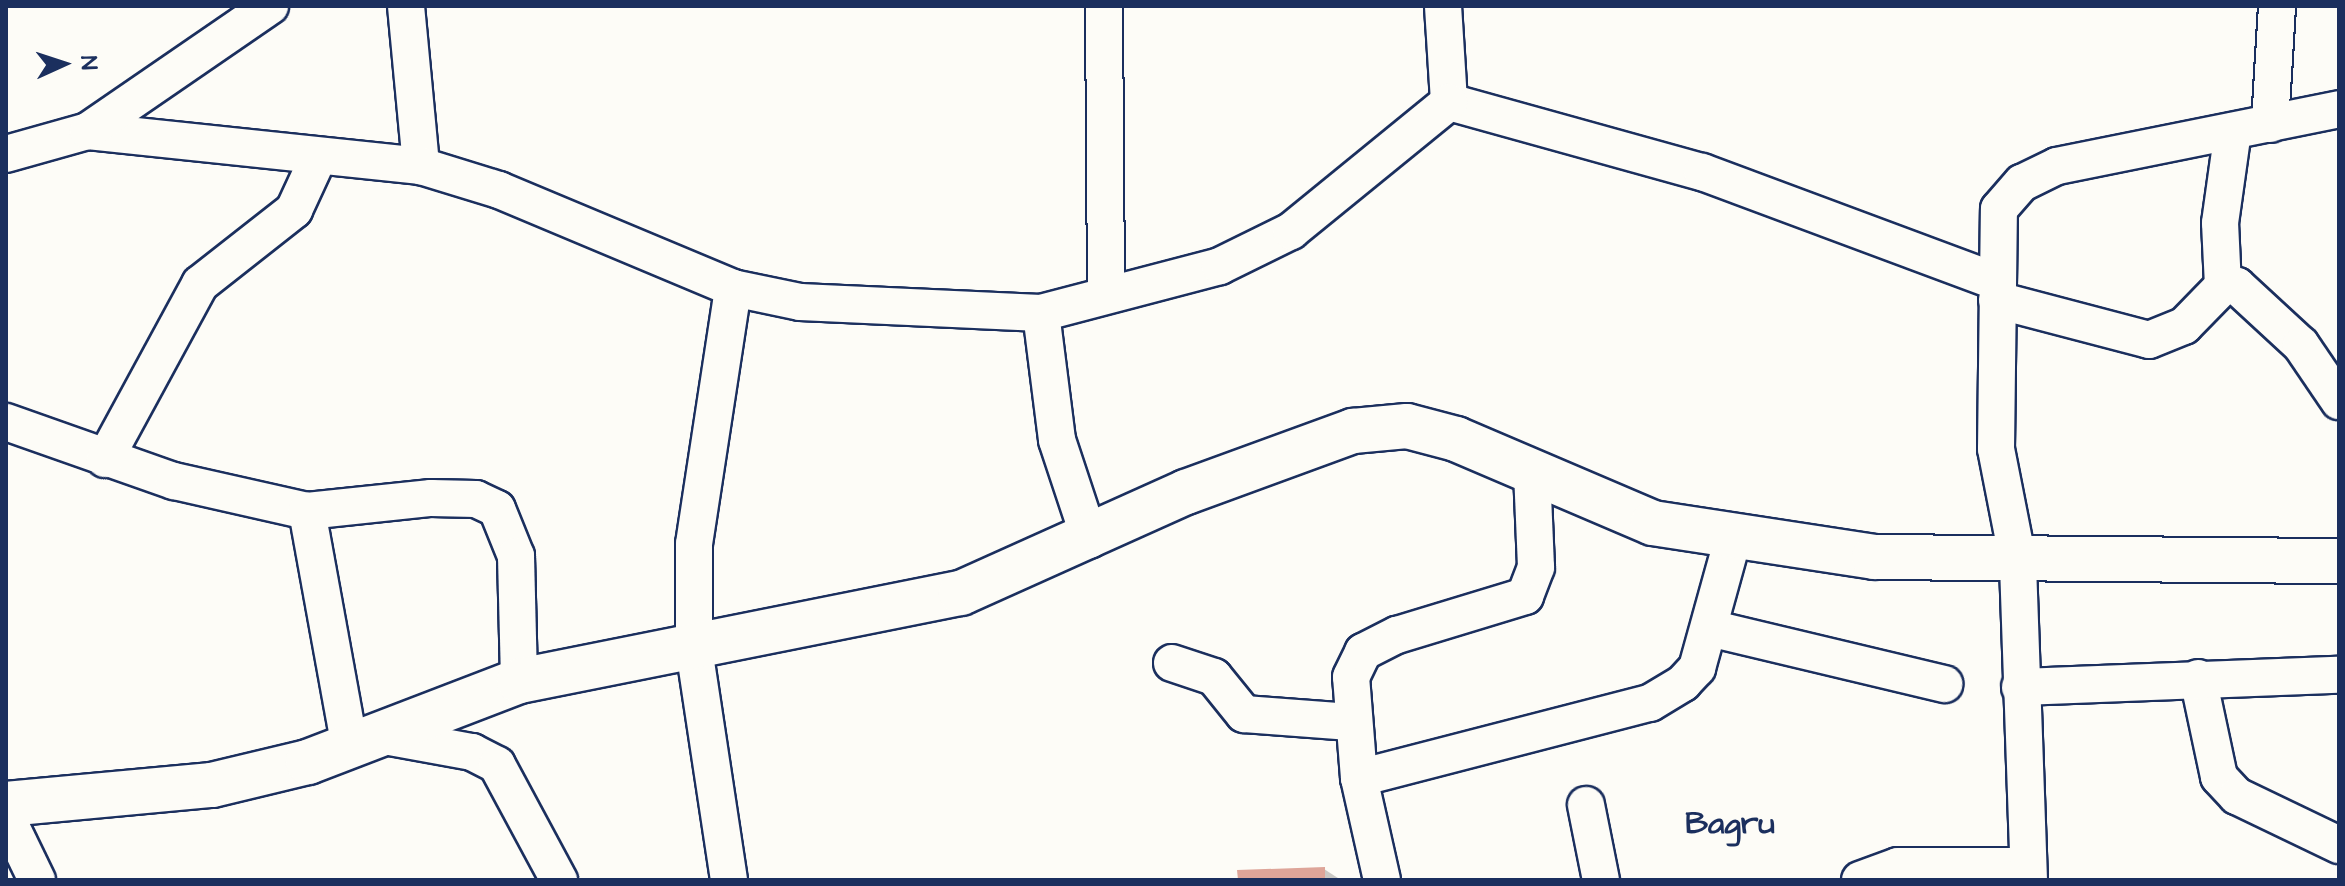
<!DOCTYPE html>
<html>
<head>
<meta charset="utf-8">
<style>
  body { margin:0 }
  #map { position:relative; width:2345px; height:886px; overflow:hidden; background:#fdfcf7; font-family:"Architects Daughter",sans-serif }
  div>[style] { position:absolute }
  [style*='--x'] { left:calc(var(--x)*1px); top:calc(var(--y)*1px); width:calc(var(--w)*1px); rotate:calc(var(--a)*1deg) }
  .shadow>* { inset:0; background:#0003 }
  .building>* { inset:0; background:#dea599 }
  .roads { filter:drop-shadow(2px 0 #1b2f5e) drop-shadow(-2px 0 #1b2f5e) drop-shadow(0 2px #1b2f5e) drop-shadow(0 -2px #1b2f5e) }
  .minor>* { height:36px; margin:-18px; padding:0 18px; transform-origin:18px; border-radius:18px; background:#fdfcf7 }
  .major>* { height:44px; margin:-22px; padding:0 22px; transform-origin:22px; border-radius:22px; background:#fdfcf7 }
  span { translate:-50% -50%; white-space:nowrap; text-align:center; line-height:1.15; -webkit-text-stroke:8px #fdfcf7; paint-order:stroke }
  .district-label { font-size:32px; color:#1b2f5e; font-weight:700 }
  .frame { position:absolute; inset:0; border:8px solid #1b2f5e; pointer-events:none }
  .north { position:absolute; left:24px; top:24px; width:80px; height:80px; -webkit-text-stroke:6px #fdfcf7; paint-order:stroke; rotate:87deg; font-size:22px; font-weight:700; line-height:32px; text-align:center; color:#1b2f5e }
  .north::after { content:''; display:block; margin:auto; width:28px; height:36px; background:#1b2f5e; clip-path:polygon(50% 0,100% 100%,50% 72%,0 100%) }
</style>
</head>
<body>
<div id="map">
  <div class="shadow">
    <div style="clip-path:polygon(1324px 869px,1341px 880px,1240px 880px)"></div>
  </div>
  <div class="building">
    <div style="clip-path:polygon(1325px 867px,1325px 880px,1238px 880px,1237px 870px)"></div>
  </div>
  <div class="roads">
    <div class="minor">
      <div style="--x:406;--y:6;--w:161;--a:84.6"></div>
      <div style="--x:1104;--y:6;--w:287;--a:89.6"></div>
      <div style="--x:1443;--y:6;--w:96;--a:86.4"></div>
      <div style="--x:1449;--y:102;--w:263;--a:15.5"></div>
      <div style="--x:1702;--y:172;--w:315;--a:20.4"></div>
      <div style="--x:2270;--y:124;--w:118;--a:-86.6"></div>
      <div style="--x:88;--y:131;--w:335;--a:6"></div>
      <div style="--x:421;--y:166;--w:82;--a:17.1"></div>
      <div style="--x:499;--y:190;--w:254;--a:22.7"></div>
      <div style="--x:733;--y:288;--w:68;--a:11.8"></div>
      <div style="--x:800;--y:302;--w:241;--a:2.6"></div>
      <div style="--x:1041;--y:313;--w:185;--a:-14.7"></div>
      <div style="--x:1220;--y:266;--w:79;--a:-26.2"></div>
      <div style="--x:1291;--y:231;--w:204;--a:-39.2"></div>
      <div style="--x:6;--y:154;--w:85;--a:-15.7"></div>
      <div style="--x:88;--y:131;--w:221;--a:-34.5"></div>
      <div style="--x:2223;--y:286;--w:63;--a:-92.7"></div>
      <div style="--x:2220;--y:223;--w:93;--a:-82"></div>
      <div style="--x:1997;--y:300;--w:157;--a:14.7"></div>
      <div style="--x:2149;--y:340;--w:38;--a:-22"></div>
      <div style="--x:2184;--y:326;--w:56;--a:-45.7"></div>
      <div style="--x:2223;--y:286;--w:14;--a:0"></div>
      <div style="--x:2237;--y:286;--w:87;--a:42.7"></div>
      <div style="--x:2301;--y:345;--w:68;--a:55.8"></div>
      <div style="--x:1041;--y:313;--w:128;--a:82.8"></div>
      <div style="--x:1057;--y:440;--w:105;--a:71.7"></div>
      <div style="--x:6;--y:422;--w:178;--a:19.4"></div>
      <div style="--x:174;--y:481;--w:136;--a:12.7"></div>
      <div style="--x:307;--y:511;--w:240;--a:79.7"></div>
      <div style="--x:105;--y:459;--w:199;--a:-61.5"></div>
      <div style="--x:200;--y:284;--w:120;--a:-38.2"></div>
      <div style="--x:294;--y:210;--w:57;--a:-65.2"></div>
      <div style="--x:307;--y:511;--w:125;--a:-6"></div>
      <div style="--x:431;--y:498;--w:45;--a:1.3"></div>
      <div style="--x:476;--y:499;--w:23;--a:25"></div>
      <div style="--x:497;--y:509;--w:51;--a:68"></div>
      <div style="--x:516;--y:556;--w:125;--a:88.6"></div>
      <div style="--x:1709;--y:628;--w:242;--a:13.4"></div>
      <div style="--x:1172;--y:663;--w:44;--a:18.4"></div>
      <div style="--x:1214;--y:677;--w:48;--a:51"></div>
      <div style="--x:1244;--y:714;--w:107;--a:4.3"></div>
      <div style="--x:2198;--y:678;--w:101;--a:78"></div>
      <div style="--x:2219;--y:777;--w:26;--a:47"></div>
      <div style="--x:2237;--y:796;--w:113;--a:25.7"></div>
      <div style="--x:2020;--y:687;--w:319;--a:-2.2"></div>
      <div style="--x:379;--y:735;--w:95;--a:10.4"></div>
      <div style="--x:472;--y:752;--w:28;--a:27"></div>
      <div style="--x:497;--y:765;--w:131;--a:61.7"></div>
      <div style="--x:1359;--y:778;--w:301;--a:-14.5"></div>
      <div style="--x:1650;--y:703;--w:39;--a:-31"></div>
      <div style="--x:1683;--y:683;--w:21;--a:-47"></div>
      <div style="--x:1697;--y:668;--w:138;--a:-74.5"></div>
      <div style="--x:1586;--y:805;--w:76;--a:78.7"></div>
      <div style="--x:6;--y:816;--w:71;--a:64.2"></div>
      <div style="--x:729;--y:880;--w:235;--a:-98.6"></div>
      <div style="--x:694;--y:648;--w:104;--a:-90"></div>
      <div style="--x:694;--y:544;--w:259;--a:-81.3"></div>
      <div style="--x:1382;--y:880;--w:105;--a:-102.7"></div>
      <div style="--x:1359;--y:778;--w:101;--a:-94.5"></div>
      <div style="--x:1351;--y:677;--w:28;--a:-64"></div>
      <div style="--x:1363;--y:652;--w:38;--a:-27"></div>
      <div style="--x:1397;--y:635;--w:134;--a:-16.9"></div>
      <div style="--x:1525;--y:596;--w:31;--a:-69"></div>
      <div style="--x:1536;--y:567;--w:96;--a:-92.4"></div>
      <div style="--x:1860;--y:880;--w:40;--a:-20.2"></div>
      <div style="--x:1898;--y:866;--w:130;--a:0"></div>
      <div style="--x:2029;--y:880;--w:319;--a:-92"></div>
      <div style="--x:2018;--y:561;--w:114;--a:-101.1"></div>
      <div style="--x:1996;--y:449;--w:240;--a:-89.3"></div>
      <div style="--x:1999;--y:209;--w:35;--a:-49"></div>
      <div style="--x:2022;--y:183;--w:39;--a:-26"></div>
      <div style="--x:2057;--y:166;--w:288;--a:-11.4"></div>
    </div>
    <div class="major">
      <div style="--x:6;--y:804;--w:207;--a:-5.3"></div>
      <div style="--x:212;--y:785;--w:99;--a:-13.5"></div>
      <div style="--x:308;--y:762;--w:226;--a:-21"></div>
      <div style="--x:519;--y:681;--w:451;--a:-11.3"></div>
      <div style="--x:961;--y:593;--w:247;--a:-24.2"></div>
      <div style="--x:1186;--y:492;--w:178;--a:-20.1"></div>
      <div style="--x:1353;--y:431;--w:54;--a:-5.3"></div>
      <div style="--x:1407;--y:426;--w:51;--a:14.9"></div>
      <div style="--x:1456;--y:439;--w:214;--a:23.1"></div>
      <div style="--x:1653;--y:523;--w:224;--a:8.7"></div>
      <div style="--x:1874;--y:557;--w:465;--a:0.5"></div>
    </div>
  </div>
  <div class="district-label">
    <span style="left:1730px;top:824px">Bagru</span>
  </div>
  <div class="frame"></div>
  <div class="north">N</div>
</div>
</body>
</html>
